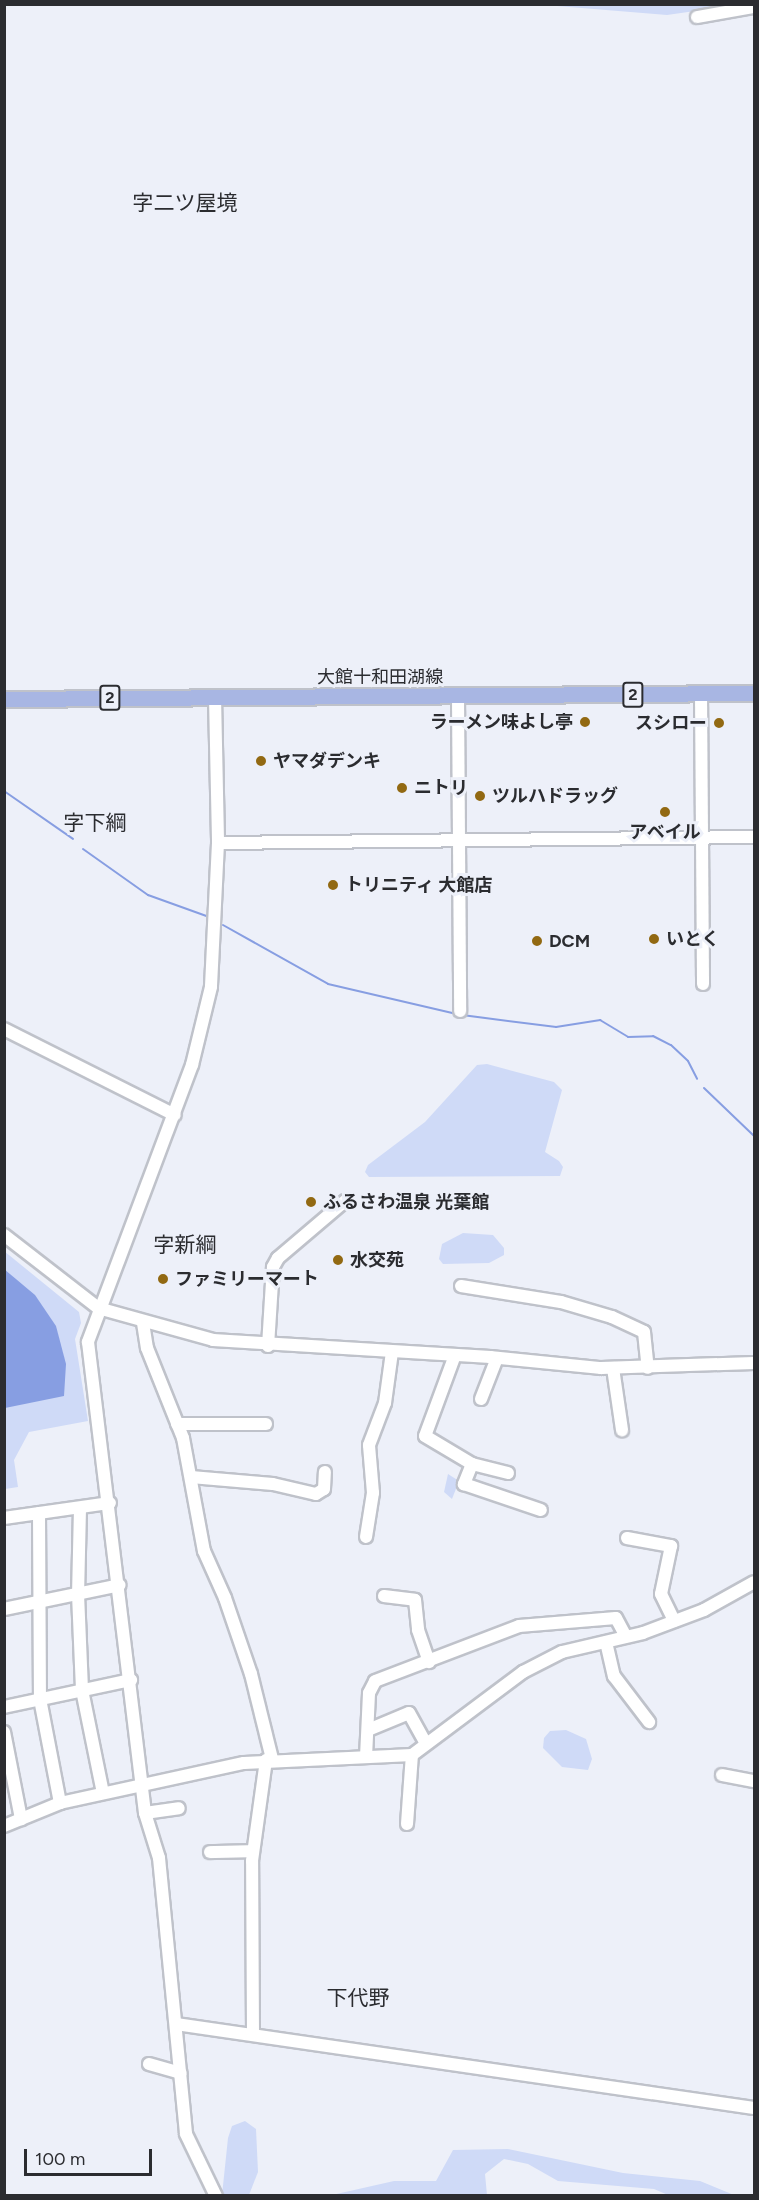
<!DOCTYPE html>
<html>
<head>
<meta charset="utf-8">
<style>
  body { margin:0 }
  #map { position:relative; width:759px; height:2200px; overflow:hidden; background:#edf0f9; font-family:Figtree,"Noto Sans JP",sans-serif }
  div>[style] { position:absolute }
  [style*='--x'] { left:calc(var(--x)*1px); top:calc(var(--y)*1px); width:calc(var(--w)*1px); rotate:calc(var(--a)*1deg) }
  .green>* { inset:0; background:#cfdaf7 }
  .water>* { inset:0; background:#879ee2 }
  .stream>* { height:2px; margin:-1px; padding:0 1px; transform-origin:1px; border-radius:1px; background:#879ee2 }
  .roads { filter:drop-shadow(2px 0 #bfc2ca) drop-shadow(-2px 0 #bfc2ca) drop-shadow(0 2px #bfc2ca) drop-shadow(0 -2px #bfc2ca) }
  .minor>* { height:12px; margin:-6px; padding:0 6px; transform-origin:6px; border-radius:6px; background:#fff }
  .major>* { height:15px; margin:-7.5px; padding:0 7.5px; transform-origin:7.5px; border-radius:7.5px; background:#a8b6e3 }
  .dots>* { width:16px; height:16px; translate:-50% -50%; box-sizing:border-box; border:3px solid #edf0f9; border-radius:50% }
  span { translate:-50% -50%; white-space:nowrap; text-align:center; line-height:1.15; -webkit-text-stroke:6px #edf0f9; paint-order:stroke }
  .shield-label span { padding:2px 4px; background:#edf0f9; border:2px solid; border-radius:4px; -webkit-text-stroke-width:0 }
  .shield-label { font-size:16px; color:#2b2c30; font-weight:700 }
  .street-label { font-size:18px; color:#2b2c30 }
  .poi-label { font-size:18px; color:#2b2c30; font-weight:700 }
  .right { translate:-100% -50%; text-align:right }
  .left { translate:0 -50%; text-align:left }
  .quarter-label { font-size:21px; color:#2b2c30 }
  .frame { position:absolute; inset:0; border:6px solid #2b2c30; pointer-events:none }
  .scale { position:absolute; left:24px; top:2149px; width:128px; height:27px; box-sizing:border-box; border:3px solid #2b2c30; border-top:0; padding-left:8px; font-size:18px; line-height:21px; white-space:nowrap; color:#2b2c30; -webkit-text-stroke:4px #edf0f9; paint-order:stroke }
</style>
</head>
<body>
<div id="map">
  <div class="green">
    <div style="clip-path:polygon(545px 5px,737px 5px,667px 15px)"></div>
    <div style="clip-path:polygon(487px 1064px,554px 1082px,562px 1090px,545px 1152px,559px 1161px,563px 1167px,560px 1176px,369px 1177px,365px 1172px,368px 1165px,425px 1122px,477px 1065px)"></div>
    <div style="clip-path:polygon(463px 1233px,493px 1235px,504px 1248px,504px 1255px,489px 1263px,443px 1264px,439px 1259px,442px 1244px)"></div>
    <div style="clip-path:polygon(4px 1251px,79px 1312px,81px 1323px,75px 1339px,88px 1421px,29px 1432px,14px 1460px,18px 1487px,5px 1489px)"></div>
    <div style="clip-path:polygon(448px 1474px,459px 1481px,452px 1499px,444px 1492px)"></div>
    <div style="clip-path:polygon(566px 1730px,586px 1739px,592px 1759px,588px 1770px,562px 1767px,543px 1748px,544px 1738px,550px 1731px)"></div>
    <div style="clip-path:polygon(245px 2121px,256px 2129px,258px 2172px,249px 2195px,222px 2195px,228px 2138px,232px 2126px)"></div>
    <div style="clip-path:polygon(508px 2149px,623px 2173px,700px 2181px,734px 2195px,668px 2195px,654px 2189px,558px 2181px,528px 2164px,504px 2159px,485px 2174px,487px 2195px,332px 2195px,394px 2181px,436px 2181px,453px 2150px)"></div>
  </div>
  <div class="water">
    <div style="clip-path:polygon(4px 1269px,35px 1295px,56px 1326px,66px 1364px,64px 1396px,5px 1408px)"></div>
  </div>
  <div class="stream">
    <div style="--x:4;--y:791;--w:84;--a:34.8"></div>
    <div style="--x:83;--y:849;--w:80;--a:35.3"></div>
    <div style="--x:148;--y:895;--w:65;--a:19.8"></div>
    <div style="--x:223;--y:925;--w:120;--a:29.3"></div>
    <div style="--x:328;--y:984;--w:132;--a:13.1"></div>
    <div style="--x:462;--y:1015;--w:95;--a:7.3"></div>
    <div style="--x:556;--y:1027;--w:45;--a:-9"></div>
    <div style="--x:600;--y:1020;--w:33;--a:31"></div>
    <div style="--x:628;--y:1037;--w:25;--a:-2"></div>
    <div style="--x:653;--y:1036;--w:20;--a:27"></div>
    <div style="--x:671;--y:1045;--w:23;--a:43"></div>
    <div style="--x:688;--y:1061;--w:20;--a:63"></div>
    <div style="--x:704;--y:1088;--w:69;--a:43.8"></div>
  </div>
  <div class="roads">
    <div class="minor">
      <div style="--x:697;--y:17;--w:58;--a:-10"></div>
      <div style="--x:701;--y:693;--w:291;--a:89.6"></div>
      <div style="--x:215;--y:697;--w:146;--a:88.8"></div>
      <div style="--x:218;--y:843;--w:144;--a:92.8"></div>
      <div style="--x:211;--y:987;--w:80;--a:103.7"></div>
      <div style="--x:192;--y:1065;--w:296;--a:110.6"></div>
      <div style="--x:88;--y:1342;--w:474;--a:83.1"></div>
      <div style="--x:145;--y:1813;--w:47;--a:72.7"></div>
      <div style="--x:159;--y:1858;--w:277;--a:84.4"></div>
      <div style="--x:186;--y:2134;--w:69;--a:64.2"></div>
      <div style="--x:458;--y:697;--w:314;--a:89.6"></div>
      <div style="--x:218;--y:843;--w:536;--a:-0.64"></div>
      <div style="--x:4;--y:1029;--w:191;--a:26.7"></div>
      <div style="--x:4;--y:1235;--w:119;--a:37.8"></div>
      <div style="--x:98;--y:1308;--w:119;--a:15.5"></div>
      <div style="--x:213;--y:1340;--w:278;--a:3.5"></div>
      <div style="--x:490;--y:1357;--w:112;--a:5.7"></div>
      <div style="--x:601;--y:1368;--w:153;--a:-1.9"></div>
      <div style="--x:461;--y:1286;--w:101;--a:9.1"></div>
      <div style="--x:561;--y:1302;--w:53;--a:16.4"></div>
      <div style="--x:612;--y:1317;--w:35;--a:25"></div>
      <div style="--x:644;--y:1332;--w:36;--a:84"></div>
      <div style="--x:143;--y:1323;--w:25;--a:81"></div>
      <div style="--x:147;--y:1348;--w:97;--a:68.2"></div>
      <div style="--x:183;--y:1438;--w:115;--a:79.5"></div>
      <div style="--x:204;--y:1551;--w:51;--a:65.9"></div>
      <div style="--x:225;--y:1598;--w:80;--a:71.1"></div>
      <div style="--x:251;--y:1674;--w:88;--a:76.1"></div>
      <div style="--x:268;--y:1346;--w:79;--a:-86.4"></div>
      <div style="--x:273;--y:1267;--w:10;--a:-61"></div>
      <div style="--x:278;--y:1258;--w:88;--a:-40.4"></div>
      <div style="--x:455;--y:1355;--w:86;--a:110.3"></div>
      <div style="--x:425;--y:1436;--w:55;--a:30.8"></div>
      <div style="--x:613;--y:1368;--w:63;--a:81.7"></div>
      <div style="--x:481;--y:1399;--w:44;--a:-68.7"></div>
      <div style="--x:177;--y:1424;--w:89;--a:0"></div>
      <div style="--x:508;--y:1473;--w:37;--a:-166"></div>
      <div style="--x:472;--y:1464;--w:22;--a:112"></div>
      <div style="--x:464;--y:1484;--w:81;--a:18.7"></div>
      <div style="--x:191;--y:1477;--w:82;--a:4.9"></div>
      <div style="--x:273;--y:1484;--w:44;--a:13.1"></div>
      <div style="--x:316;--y:1494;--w:9;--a:-32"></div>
      <div style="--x:324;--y:1489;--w:17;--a:-87"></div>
      <div style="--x:80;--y:1508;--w:86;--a:91.3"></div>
      <div style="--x:78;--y:1594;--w:96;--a:87.6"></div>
      <div style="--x:82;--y:1690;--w:105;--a:78.5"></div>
      <div style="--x:39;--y:1513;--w:186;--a:89.7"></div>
      <div style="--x:40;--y:1699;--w:106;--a:79.1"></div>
      <div style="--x:4;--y:1518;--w:107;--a:-8.1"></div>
      <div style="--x:366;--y:1537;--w:45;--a:-81"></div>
      <div style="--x:373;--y:1493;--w:48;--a:-94.8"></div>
      <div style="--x:369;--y:1445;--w:45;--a:-69.1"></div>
      <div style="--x:385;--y:1403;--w:51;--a:-82.2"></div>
      <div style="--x:627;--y:1538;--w:45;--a:10.3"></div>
      <div style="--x:671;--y:1546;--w:49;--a:101.8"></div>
      <div style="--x:661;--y:1594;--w:30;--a:64"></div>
      <div style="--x:384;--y:1596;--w:31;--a:7"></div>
      <div style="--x:415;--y:1600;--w:30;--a:84"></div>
      <div style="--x:418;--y:1630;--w:34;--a:71"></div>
      <div style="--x:4;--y:1609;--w:118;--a:-11.7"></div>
      <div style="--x:606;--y:1642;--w:35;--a:77"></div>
      <div style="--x:614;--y:1676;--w:58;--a:52.7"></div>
      <div style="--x:4;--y:1707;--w:130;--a:-12"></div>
      <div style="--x:368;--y:1730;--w:44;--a:-22.5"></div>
      <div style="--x:409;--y:1713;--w:35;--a:61"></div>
      <div style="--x:4;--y:1732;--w:89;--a:78.9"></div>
      <div style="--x:366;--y:1757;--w:64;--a:-87.3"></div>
      <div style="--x:369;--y:1693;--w:13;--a:-63"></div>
      <div style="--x:375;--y:1681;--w:154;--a:-20.9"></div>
      <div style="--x:519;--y:1626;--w:97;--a:-4.7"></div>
      <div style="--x:616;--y:1618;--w:21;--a:62"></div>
      <div style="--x:722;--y:1775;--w:33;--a:11"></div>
      <div style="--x:145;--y:1813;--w:34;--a:-8"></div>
      <div style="--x:407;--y:1824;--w:69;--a:-85.9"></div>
      <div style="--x:4;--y:1826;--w:61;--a:-22.3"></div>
      <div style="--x:60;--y:1803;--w:188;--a:-12.3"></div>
      <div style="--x:244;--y:1763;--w:168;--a:-2.7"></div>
      <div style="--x:412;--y:1755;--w:139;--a:-36.8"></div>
      <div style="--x:523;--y:1672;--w:44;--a:-27.1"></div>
      <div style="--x:562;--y:1652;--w:83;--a:-13.2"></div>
      <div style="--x:643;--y:1633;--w:65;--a:-20.7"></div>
      <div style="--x:704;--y:1610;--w:57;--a:-29.2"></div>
      <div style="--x:210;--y:1852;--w:43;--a:-1.3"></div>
      <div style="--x:176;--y:2024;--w:584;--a:8.27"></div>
      <div style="--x:253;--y:2034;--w:173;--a:-90.3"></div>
      <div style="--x:252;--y:1861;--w:102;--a:-82.1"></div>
      <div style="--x:149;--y:2064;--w:33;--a:16"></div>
    </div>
    <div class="major">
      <div style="--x:4;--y:699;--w:750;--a:-0.46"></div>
    </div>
  </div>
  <div class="dots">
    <div style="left:585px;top:722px;background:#926912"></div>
    <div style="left:719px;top:723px;background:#926912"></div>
    <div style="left:261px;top:761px;background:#926912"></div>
    <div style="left:402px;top:788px;background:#926912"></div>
    <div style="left:480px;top:796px;background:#926912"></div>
    <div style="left:665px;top:812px;background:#926912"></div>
    <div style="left:333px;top:885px;background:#926912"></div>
    <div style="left:654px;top:939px;background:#926912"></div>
    <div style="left:537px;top:941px;background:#926912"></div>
    <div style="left:311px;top:1202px;background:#926912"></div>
    <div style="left:338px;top:1260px;background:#926912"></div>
    <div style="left:163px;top:1279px;background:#926912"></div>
  </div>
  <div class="shield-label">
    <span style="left:633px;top:695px">2</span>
    <span style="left:110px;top:698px">2</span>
  </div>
  <div class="street-label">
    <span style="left:380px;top:677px">大館十和田湖線</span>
  </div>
  <div class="poi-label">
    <span class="right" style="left:573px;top:722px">ラーメン味よし亭</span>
    <span class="right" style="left:707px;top:723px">スシロー</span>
    <span class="left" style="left:273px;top:761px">ヤマダデンキ</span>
    <span class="left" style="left:414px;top:788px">ニトリ</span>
    <span class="left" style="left:492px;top:796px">ツルハドラッグ</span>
    <span style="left:665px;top:832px">アベイル</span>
    <span class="left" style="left:345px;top:885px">トリニティ 大館店</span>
    <span class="left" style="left:666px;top:939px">いとく</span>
    <span class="left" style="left:549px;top:941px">DCM</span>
    <span class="left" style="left:323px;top:1202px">ふるさわ温泉 光葉館</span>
    <span class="left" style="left:350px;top:1260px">水交苑</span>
    <span class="left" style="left:175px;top:1279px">ファミリーマート</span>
  </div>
  <div class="quarter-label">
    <span style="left:185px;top:203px">字二ツ屋境</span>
    <span style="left:95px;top:823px">字下綱</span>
    <span style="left:185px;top:1245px">字新綱</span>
    <span style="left:358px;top:1998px">下代野</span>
  </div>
  <div class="frame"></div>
  <div class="scale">100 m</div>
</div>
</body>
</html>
